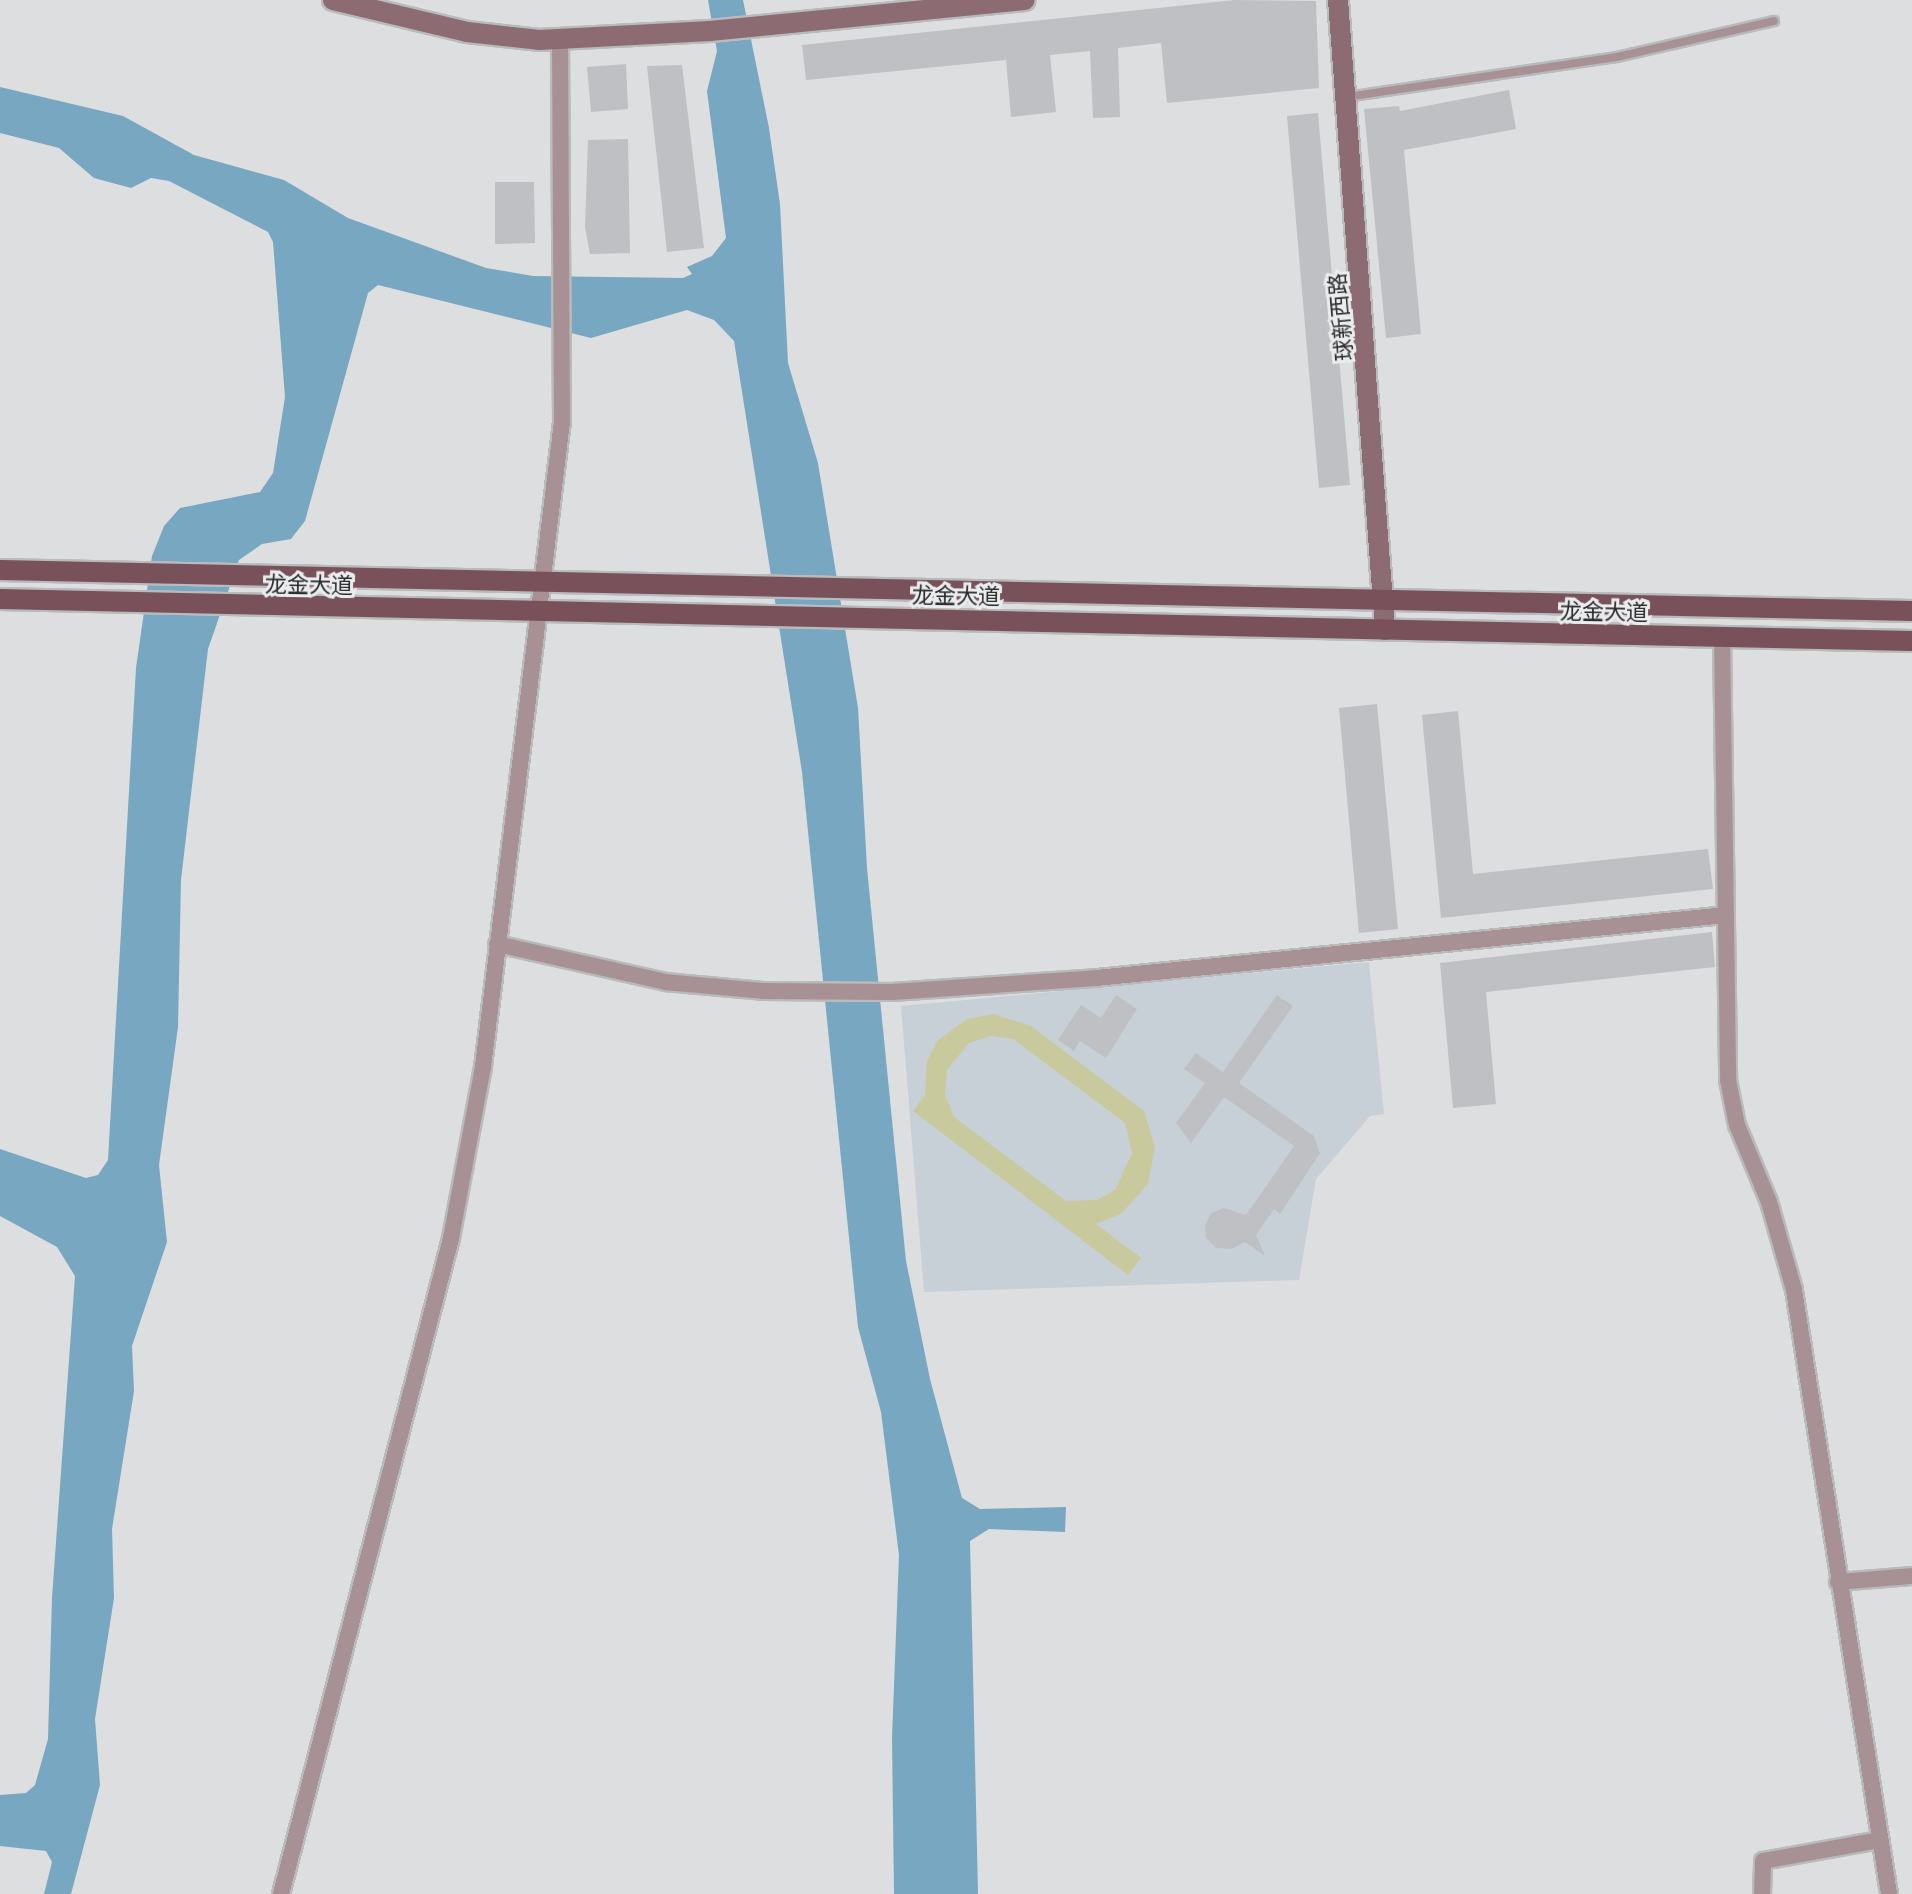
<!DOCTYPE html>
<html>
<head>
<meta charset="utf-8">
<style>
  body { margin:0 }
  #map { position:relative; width:1912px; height:1894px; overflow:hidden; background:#dcdee0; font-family:Ubuntu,"Noto Sans SC",sans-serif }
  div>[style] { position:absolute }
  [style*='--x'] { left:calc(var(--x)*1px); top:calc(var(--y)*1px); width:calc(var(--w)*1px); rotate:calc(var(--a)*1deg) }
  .built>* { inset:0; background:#c8d0d7 }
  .green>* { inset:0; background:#c8ca9e }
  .water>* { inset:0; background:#78a7c1 }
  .building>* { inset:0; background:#bec0c3 }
  .roads { filter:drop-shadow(2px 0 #b9babc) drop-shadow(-2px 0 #b9babc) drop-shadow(0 2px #b9babc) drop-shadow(0 -2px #b9babc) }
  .lane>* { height:8px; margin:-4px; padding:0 4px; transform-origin:4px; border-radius:4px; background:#a89195 }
  .street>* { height:16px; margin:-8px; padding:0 8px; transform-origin:8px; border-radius:8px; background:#a89195 }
  .secondary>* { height:20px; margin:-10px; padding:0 10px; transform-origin:10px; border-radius:10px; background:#8c6b72 }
  .primary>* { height:20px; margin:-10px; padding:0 10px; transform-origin:10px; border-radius:10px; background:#78515a }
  span { translate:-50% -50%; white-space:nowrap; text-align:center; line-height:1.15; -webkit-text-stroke:6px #eaecee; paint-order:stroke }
  .street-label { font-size:22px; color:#2b2c2c }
</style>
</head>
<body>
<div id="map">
  <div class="built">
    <div style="clip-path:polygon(1369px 962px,1384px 1114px,1370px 1116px,1316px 1179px,1299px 1280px,924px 1292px,901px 1006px)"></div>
  </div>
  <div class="green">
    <div style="clip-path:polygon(evenodd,994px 1014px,1031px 1026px,1144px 1111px,1155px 1147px,1148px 1184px,1121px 1214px,1096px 1224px,1141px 1258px,1128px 1275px,913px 1111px,925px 1095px,927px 1061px,937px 1041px,967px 1019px,994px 1014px,991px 1036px,1013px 1039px,1125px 1123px,1132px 1153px,1115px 1190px,1097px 1200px,1066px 1201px,954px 1117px,945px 1094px,947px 1070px,969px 1043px,991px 1036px)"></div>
  </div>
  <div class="water">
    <div style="clip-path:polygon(708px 0,743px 0,769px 128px,780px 204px,788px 363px,818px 463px,858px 708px,867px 868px,906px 1261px,930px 1379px,962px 1498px,980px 1509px,1066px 1507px,1065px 1532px,989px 1529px,970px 1541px,978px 1894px,894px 1894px,892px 1738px,899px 1555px,881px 1412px,858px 1327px,802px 772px,734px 341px,714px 320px,687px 310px,591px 338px,378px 285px,368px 293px,305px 521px,291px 539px,262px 544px,239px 560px,208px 649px,181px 880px,178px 1027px,159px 1165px,167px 1242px,132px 1346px,134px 1391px,112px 1529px,114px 1598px,95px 1719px,100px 1785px,71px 1894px,44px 1894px,52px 1862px,46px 1851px,0 1846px,0 1795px,26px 1793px,35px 1785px,48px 1739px,52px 1598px,75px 1276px,57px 1247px,0 1216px,0 1149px,86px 1178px,98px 1175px,108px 1160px,136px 668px,152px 556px,164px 526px,180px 508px,260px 492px,273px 473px,285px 397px,273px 242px,268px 232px,169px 181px,151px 178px,131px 188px,94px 178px,59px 148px,0 133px,0 87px,123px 116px,194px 155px,284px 180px,348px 218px,486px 268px,533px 276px,683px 278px,692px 274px,687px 267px,712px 256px,726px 238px,707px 91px,717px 51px)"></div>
  </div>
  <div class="building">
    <div style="clip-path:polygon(1235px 0,1316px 1px,1319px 88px,1167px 103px,1161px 43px,1118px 48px,1120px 117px,1093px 118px,1090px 51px,1050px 55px,1056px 112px,1011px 117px,1006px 60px,806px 80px,802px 45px)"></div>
    <div style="clip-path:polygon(626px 64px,628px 109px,591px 112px,587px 67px)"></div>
    <div style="clip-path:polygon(682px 65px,704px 248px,667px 252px,647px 66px)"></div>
    <div style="clip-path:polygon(1509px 90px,1516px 129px,1404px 150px,1421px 334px,1386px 338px,1364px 109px,1399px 106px,1400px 111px)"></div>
    <div style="clip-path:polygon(1318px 113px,1350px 485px,1319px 488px,1287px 116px)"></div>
    <div style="clip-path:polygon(628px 139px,630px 253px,590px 254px,585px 227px,588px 140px)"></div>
    <div style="clip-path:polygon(495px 182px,534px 182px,535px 243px,495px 244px)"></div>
    <div style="clip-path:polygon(1377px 704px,1398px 929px,1359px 933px,1339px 708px)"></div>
    <div style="clip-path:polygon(1458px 711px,1473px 874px,1708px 849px,1713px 889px,1441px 918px,1422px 715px)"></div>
    <div style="clip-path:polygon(1712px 932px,1715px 967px,1486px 992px,1496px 1104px,1453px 1108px,1440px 963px)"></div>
    <div style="clip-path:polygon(1116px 995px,1137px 1009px,1106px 1058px,1080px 1041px,1074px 1051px,1058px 1040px,1081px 1005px,1101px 1018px)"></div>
    <div style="clip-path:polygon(1277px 995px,1293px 1006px,1239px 1083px,1314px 1136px,1320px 1153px,1280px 1214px,1274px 1209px,1256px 1235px,1265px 1256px,1245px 1242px,1232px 1249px,1216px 1248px,1206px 1238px,1205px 1225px,1211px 1213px,1224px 1208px,1246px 1215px,1294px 1146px,1224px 1097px,1191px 1143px,1176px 1123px,1205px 1083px,1184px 1069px,1196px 1053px,1223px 1072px)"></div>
  </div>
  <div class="roads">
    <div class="lane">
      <div style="--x:1346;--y:97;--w:274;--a:-8.4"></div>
      <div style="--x:1617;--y:57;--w:161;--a:-12.9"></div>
    </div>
    <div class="street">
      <div style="--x:1722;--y:637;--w:443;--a:89.2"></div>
      <div style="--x:1728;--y:1080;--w:46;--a:78.7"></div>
      <div style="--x:1737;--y:1125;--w:83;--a:67.4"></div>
      <div style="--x:1769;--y:1202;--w:91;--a:74.1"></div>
      <div style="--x:1794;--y:1290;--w:611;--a:81.06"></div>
      <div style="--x:497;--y:944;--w:172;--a:12.7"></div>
      <div style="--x:665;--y:982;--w:98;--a:5.2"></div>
      <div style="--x:763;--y:991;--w:129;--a:0.4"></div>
      <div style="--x:892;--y:992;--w:204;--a:-3.9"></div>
      <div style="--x:1096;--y:978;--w:633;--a:-5.71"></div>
      <div style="--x:1838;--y:1582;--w:74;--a:-4.6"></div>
      <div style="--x:281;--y:1894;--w:678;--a:-75.47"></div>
      <div style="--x:451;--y:1238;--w:174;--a:-79.4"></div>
      <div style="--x:483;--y:1067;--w:650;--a:-83.02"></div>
      <div style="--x:562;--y:422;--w:383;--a:-90.3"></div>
      <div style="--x:1762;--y:1894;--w:33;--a:-88"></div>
      <div style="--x:1763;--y:1861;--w:119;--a:-10.2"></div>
    </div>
    <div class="secondary">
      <div style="--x:333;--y:0;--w:138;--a:13.4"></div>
      <div style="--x:467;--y:32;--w:72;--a:6.3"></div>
      <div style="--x:539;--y:40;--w:171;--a:-3"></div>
      <div style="--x:710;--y:31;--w:316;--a:-5.6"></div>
      <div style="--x:1338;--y:0;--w:632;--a:85.73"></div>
    </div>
    <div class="primary">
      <div style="--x:0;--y:570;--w:1912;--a:1.23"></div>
      <div style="--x:0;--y:599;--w:1912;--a:1.26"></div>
    </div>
  </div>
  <div class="street-label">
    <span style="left:1340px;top:317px;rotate:-95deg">球新西路</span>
    <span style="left:309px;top:584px;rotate:1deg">龙金大道</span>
    <span style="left:956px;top:595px;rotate:1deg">龙金大道</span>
    <span style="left:1604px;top:611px;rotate:1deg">龙金大道</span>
  </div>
</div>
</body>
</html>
